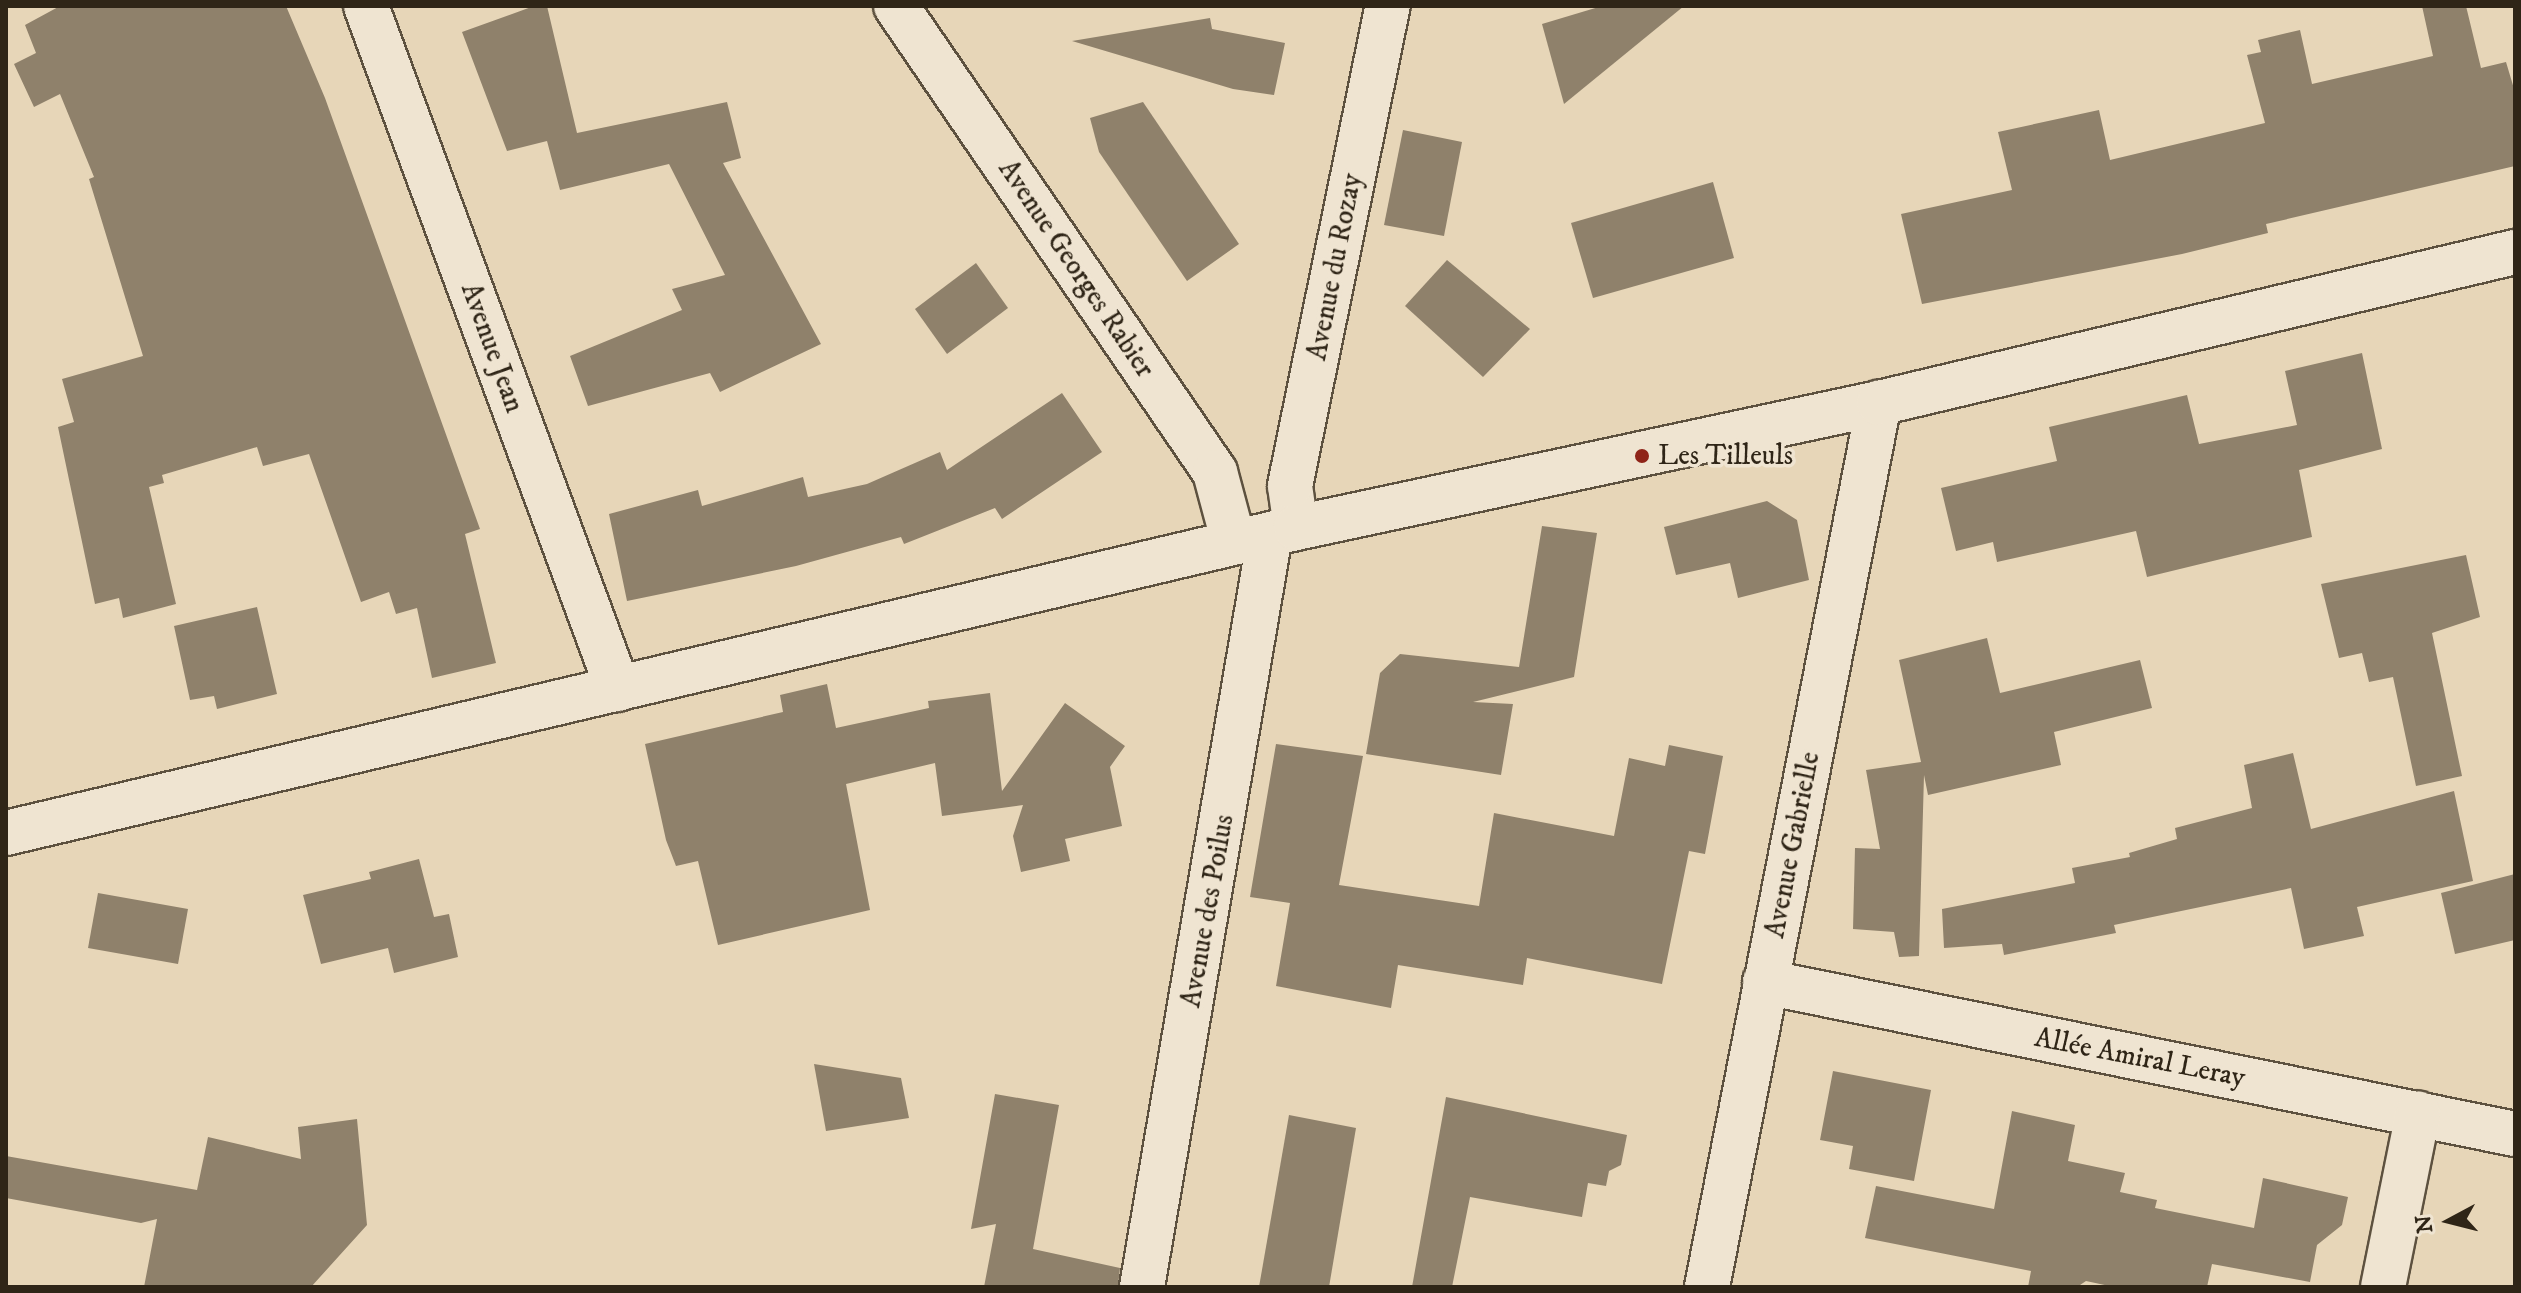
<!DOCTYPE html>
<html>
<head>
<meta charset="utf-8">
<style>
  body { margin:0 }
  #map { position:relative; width:2521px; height:1293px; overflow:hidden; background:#e7d6b8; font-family:"IM FELL DW Pica",serif }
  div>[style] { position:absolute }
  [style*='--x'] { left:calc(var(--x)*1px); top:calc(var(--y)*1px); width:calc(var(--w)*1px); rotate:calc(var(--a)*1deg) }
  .building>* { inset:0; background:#8f816b }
  .roads { filter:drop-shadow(2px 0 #5d513f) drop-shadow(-2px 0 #5d513f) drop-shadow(0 2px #5d513f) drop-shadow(0 -2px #5d513f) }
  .minor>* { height:44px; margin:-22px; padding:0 22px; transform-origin:22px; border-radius:22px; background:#efe4d1 }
  .tertiary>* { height:44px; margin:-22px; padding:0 22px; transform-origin:22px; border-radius:22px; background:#efe4d1 }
  .dots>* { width:22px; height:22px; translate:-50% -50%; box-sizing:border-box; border:4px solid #efe4d1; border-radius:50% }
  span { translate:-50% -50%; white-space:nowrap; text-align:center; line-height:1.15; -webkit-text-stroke:7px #efe4d1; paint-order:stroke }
  .street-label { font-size:28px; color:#2f2517 }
  .poi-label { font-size:28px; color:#2f2517 }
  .left { translate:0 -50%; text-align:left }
  .frame { position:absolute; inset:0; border:8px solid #2f2517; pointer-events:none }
  .north { position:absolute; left:2409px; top:1181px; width:80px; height:80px; -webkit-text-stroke:6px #efe4d1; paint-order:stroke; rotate:263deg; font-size:22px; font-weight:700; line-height:32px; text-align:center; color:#2f2517 }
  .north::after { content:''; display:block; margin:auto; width:28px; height:36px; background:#2f2517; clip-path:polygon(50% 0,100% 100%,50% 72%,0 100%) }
</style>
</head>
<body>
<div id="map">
  <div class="building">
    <div style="clip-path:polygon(60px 6px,286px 6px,325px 98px,480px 529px,465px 534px,496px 663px,432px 678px,417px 608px,396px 614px,389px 592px,361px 602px,309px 454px,263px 466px,257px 447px,162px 475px,164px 483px,149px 487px,176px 604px,123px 618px,119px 598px,95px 604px,58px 427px,74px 422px,62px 379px,143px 356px,89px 179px,94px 177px,60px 94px,34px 107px,14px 64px,36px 53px,25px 25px)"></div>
    <div style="clip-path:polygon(534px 6px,547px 6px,577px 133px,727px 102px,741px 158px,723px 163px,821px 344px,720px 392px,710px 373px,588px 406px,570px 356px,682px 310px,672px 289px,725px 275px,669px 164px,560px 190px,547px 141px,507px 151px,462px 32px)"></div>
    <div style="clip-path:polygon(1602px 6px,1684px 6px,1564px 104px,1542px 24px)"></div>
    <div style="clip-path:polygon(2422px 6px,2466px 6px,2481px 68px,2506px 62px,2515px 92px,2515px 166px,2266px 224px,2268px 233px,2182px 254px,1922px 304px,1901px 214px,2012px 190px,1998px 132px,2099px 110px,2110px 160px,2265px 123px,2247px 55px,2261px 52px,2258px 40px,2300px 30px,2312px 84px,2433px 56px)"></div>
    <div style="clip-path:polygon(1210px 18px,1212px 29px,1285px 43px,1274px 95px,1233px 89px,1072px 41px)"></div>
    <div style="clip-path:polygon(1143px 102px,1239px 244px,1187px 281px,1099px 152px,1090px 118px)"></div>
    <div style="clip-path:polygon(1403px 130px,1462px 142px,1444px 236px,1384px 225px)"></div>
    <div style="clip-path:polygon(1713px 182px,1734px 258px,1593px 298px,1571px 223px)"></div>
    <div style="clip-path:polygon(1447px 260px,1530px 329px,1483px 377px,1405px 306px)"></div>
    <div style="clip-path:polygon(976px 263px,1008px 308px,947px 354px,915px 309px)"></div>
    <div style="clip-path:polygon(2362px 353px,2382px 449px,2299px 470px,2312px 537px,2147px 577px,2136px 531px,1997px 562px,1993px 542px,1956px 551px,1941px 488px,2057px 461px,2049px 427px,2187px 395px,2199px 444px,2297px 425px,2285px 371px)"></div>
    <div style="clip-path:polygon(1062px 393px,1102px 452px,1002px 519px,995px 508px,904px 544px,901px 537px,796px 566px,627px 601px,609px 514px,698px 490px,702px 506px,803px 477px,808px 497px,867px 484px,940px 452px,947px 470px)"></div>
    <div style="clip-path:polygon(1767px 501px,1797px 520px,1809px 580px,1738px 598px,1730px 563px,1676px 575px,1664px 527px)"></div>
    <div style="clip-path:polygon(1542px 526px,1597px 533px,1574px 677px,1473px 702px,1513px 704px,1501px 775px,1366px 754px,1380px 673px,1400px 654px,1519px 667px)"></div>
    <div style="clip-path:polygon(2466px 555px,2480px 617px,2432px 633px,2462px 776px,2416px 786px,2393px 677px,2369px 682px,2362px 653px,2339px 658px,2321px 584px)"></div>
    <div style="clip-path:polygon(257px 607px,277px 694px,217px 709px,214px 696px,190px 700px,174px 626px)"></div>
    <div style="clip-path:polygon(1987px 638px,2000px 693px,2140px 660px,2152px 708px,2054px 732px,2061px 765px,1928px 795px,1924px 775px,1919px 956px,1899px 957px,1894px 932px,1853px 929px,1855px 848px,1880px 849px,1866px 770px,1921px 762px,1899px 660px)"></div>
    <div style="clip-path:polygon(827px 684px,836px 728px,929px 708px,928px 701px,990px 693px,1002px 791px,1065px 703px,1125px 746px,1110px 767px,1122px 826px,1065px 839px,1070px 861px,1021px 872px,1013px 836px,1023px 805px,942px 816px,935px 763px,846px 784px,870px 910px,718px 945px,698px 861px,676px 866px,666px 840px,645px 744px,783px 712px,780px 695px)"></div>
    <div style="clip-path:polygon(1276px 744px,1363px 756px,1339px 885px,1479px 906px,1494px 813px,1614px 836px,1629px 758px,1665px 766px,1669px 745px,1723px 756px,1705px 854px,1689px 851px,1662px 984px,1527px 958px,1523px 985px,1398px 965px,1391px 1008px,1276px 986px,1290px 903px,1250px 897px)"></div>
    <div style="clip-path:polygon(2293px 753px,2311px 829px,2454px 791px,2473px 881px,2357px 907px,2364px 936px,2304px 949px,2291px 888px,2114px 925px,2116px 933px,2004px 955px,2002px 944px,1944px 948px,1942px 909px,2075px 883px,2072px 868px,2130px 857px,2129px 853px,2177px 839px,2175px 828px,2252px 808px,2244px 765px)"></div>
    <div style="clip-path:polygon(419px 859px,434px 917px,449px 914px,458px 957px,394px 973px,388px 948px,321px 964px,303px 895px,371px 879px,369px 872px)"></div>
    <div style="clip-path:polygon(2515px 874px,2515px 940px,2455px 954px,2441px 893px)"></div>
    <div style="clip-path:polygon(98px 893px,188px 909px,178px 964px,88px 948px)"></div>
    <div style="clip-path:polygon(814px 1064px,901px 1078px,909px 1118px,826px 1131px)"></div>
    <div style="clip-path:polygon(1833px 1071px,1931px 1090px,1914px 1181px,1849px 1169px,1853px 1146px,1820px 1140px)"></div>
    <div style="clip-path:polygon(995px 1094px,1059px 1105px,1033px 1249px,1120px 1268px,1118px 1287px,984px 1287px,996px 1224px,971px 1229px)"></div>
    <div style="clip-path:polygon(1446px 1097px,1627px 1135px,1621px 1165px,1609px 1171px,1606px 1186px,1588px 1183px,1582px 1217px,1470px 1197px,1452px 1287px,1412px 1287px)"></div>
    <div style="clip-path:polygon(2012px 1111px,2075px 1125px,2068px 1161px,2125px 1173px,2120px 1192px,2157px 1200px,2155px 1208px,2254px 1228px,2263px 1178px,2348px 1197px,2342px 1225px,2317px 1245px,2310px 1282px,2212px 1264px,2207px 1287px,2114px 1287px,2086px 1281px,2077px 1287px,2028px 1287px,2031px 1271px,1865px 1238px,1876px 1186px,1994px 1209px)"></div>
    <div style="clip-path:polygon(1289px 1115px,1356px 1128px,1329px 1287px,1259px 1287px)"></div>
    <div style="clip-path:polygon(357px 1119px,367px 1225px,311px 1287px,144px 1287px,157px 1219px,141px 1223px,6px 1198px,6px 1156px,197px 1190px,208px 1137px,301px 1159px,298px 1127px)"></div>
  </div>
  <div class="roads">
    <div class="minor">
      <div style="--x:366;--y:6;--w:728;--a:69.75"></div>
      <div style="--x:896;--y:6;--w:565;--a:55.61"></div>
      <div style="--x:1215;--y:472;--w:73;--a:75"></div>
      <div style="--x:1296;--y:528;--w:42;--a:-98.1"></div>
      <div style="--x:1290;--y:486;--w:490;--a:-78.5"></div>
      <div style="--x:1765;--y:982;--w:765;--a:11.46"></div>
      <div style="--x:1142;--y:1287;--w:763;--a:-80.34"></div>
      <div style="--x:1707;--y:1287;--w:901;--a:-78.99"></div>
      <div style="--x:2383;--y:1287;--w:177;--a:-78.6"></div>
    </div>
    <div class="tertiary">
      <div style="--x:6;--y:833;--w:1326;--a:-13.3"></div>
      <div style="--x:1296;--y:528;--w:596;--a:-12.1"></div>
      <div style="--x:1879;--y:403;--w:654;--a:-13.36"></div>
    </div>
  </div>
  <div class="dots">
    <div style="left:1642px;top:456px;background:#8f2418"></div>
  </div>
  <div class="street-label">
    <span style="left:1335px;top:267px;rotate:-79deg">Avenue du Rozay</span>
    <span style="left:1076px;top:269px;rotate:56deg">Avenue Georges Rabier</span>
    <span style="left:492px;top:348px;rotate:70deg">Avenue Jean</span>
    <span style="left:1793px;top:845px;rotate:-79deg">Avenue Gabrielle</span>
    <span style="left:1208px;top:911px;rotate:-80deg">Avenue des Poilus</span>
    <span style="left:2140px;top:1058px;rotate:11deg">Allée Amiral Leray</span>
  </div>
  <div class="poi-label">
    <span class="left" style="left:1658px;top:456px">Les Tilleuls</span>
  </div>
  <div class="frame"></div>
  <div class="north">N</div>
</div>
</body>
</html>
